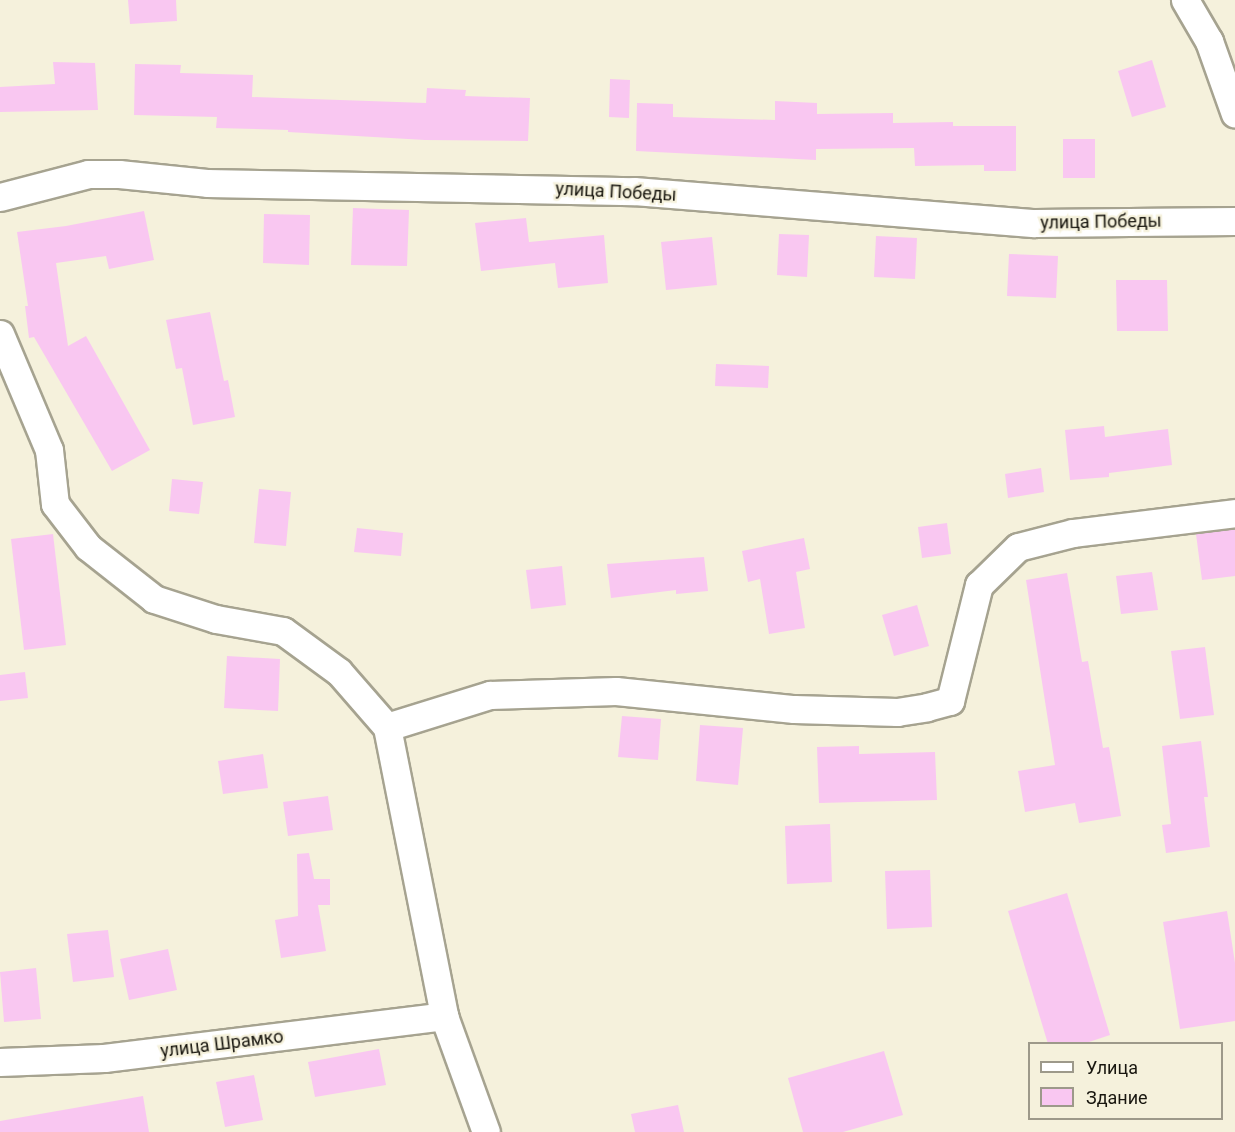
<!DOCTYPE html>
<html>
<head>
<meta charset="utf-8">
<style>
  body { margin:0 }
  #map { position:relative; width:1235px; height:1132px; overflow:hidden; background:#f5f1dc; font-family:Roboto,sans-serif }
  div>[style] { position:absolute }
  [style*='--x'] { left:calc(var(--x)*1px); top:calc(var(--y)*1px); width:calc(var(--w)*1px); rotate:calc(var(--a)*1deg) }
  .building>* { inset:0; background:#f9c7f1 }
  .roads { filter:drop-shadow(2px 0 #a6a390) drop-shadow(-2px 0 #a6a390) drop-shadow(0 2px #a6a390) drop-shadow(0 -2px #a6a390) }
  .minor>* { height:27px; margin:-13.5px; padding:0 13.5px; transform-origin:13.5px; border-radius:13.5px; background:#fff }
  span { translate:-50% -50%; white-space:nowrap; text-align:center; line-height:1.15; -webkit-text-stroke:4.5px #f5f1dc; paint-order:stroke }
  .street-label { font-size:18px; color:#18160f }
  .legend { position:absolute; left:1028px; top:1042px; width:195px; height:78px; box-sizing:border-box; background:#f5f1dc; border:2px solid #9d998a; margin:0; padding:8px 10px; list-style:none; font-size:18px; color:#18160f }
  .legend li { display:flex; align-items:center; gap:12px; height:30px }
  .legend b { width:30px; border:2px solid #9d998a }
</style>
</head>
<body>
<div id="map">
  <div class="building">
    <div style="clip-path:polygon(128px 0,176px 0,177px 21px,130px 24px)"></div>
    <div style="clip-path:polygon(1152px 60px,1166px 107px,1132px 117px,1118px 71px)"></div>
    <div style="clip-path:polygon(53px 62px,95px 63px,98px 110px,0 112px,0 87px,55px 84px)"></div>
    <div style="clip-path:polygon(135px 64px,181px 65px,180px 73px,253px 75px,252px 97px,426px 103px,427px 88px,466px 90px,465px 96px,530px 98px,528px 141px,425px 140px,288px 132px,288px 130px,216px 128px,217px 117px,134px 115px)"></div>
    <div style="clip-path:polygon(610px 79px,630px 80px,629px 118px,609px 117px)"></div>
    <div style="clip-path:polygon(775px 101px,817px 103px,817px 114px,893px 113px,893px 123px,953px 122px,953px 126px,1016px 126px,1016px 171px,984px 171px,984px 165px,915px 166px,914px 148px,816px 149px,816px 160px,636px 151px,637px 103px,673px 104px,673px 117px,775px 120px)"></div>
    <div style="clip-path:polygon(1063px 139px,1095px 139px,1095px 178px,1063px 178px)"></div>
    <div style="clip-path:polygon(353px 208px,409px 210px,407px 266px,351px 265px)"></div>
    <div style="clip-path:polygon(144px 211px,154px 260px,109px 269px,106px 256px,56px 263px,68px 346px,86px 336px,150px 450px,112px 471px,34px 337px,29px 338px,25px 306px,28px 306px,17px 232px,66px 226px)"></div>
    <div style="clip-path:polygon(264px 214px,310px 215px,309px 265px,263px 263px)"></div>
    <div style="clip-path:polygon(526px 218px,529px 242px,604px 235px,608px 283px,558px 288px,555px 263px,481px 271px,475px 223px)"></div>
    <div style="clip-path:polygon(779px 234px,809px 235px,807px 277px,777px 275px)"></div>
    <div style="clip-path:polygon(876px 236px,917px 238px,915px 279px,874px 277px)"></div>
    <div style="clip-path:polygon(712px 237px,717px 285px,666px 290px,661px 242px)"></div>
    <div style="clip-path:polygon(1009px 254px,1058px 256px,1056px 298px,1007px 296px)"></div>
    <div style="clip-path:polygon(1116px 280px,1167px 280px,1168px 331px,1117px 331px)"></div>
    <div style="clip-path:polygon(210px 312px,224px 381px,228px 380px,235px 417px,193px 425px,182px 368px,176px 369px,166px 320px)"></div>
    <div style="clip-path:polygon(716px 364px,769px 366px,768px 388px,715px 386px)"></div>
    <div style="clip-path:polygon(1104px 426px,1105px 437px,1168px 429px,1172px 465px,1109px 473px,1109px 477px,1070px 480px,1065px 430px)"></div>
    <div style="clip-path:polygon(1041px 468px,1044px 492px,1008px 498px,1005px 474px)"></div>
    <div style="clip-path:polygon(172px 479px,203px 482px,199px 514px,169px 511px)"></div>
    <div style="clip-path:polygon(259px 489px,291px 492px,286px 546px,254px 543px)"></div>
    <div style="clip-path:polygon(947px 523px,951px 554px,922px 558px,918px 527px)"></div>
    <div style="clip-path:polygon(357px 528px,403px 533px,401px 556px,354px 552px)"></div>
    <div style="clip-path:polygon(1235px 529px,1235px 576px,1202px 580px,1196px 534px)"></div>
    <div style="clip-path:polygon(53px 534px,66px 645px,24px 650px,11px 539px)"></div>
    <div style="clip-path:polygon(804px 538px,810px 569px,796px 572px,805px 628px,769px 634px,760px 579px,748px 582px,742px 551px)"></div>
    <div style="clip-path:polygon(704px 557px,708px 591px,676px 594px,676px 590px,611px 598px,607px 564px)"></div>
    <div style="clip-path:polygon(562px 566px,566px 605px,531px 609px,526px 570px)"></div>
    <div style="clip-path:polygon(1152px 572px,1158px 610px,1121px 614px,1116px 576px)"></div>
    <div style="clip-path:polygon(1067px 573px,1082px 662px,1088px 661px,1103px 748px,1109px 747px,1121px 816px,1079px 823px,1075px 803px,1025px 812px,1018px 771px,1055px 765px,1026px 580px)"></div>
    <div style="clip-path:polygon(917px 605px,929px 646px,894px 656px,882px 615px)"></div>
    <div style="clip-path:polygon(1205px 647px,1214px 715px,1180px 719px,1171px 651px)"></div>
    <div style="clip-path:polygon(227px 656px,280px 659px,278px 711px,224px 708px)"></div>
    <div style="clip-path:polygon(25px 672px,28px 698px,0 701px,0 675px)"></div>
    <div style="clip-path:polygon(622px 716px,661px 719px,658px 760px,618px 757px)"></div>
    <div style="clip-path:polygon(700px 725px,743px 728px,738px 785px,696px 781px)"></div>
    <div style="clip-path:polygon(1201px 741px,1208px 797px,1204px 797px,1210px 847px,1166px 853px,1162px 825px,1171px 824px,1162px 746px)"></div>
    <div style="clip-path:polygon(859px 746px,859px 754px,935px 752px,937px 800px,819px 803px,817px 747px)"></div>
    <div style="clip-path:polygon(263px 754px,268px 788px,223px 794px,218px 761px)"></div>
    <div style="clip-path:polygon(328px 796px,333px 830px,288px 836px,283px 802px)"></div>
    <div style="clip-path:polygon(830px 824px,832px 882px,787px 884px,785px 826px)"></div>
    <div style="clip-path:polygon(309px 853px,314px 879px,330px 879px,330px 905px,318px 905px,326px 951px,281px 958px,275px 920px,298px 916px,297px 854px)"></div>
    <div style="clip-path:polygon(930px 870px,932px 927px,887px 929px,885px 871px)"></div>
    <div style="clip-path:polygon(1067px 893px,1110px 1035px,1083px 1044px,1048px 1044px,1008px 911px)"></div>
    <div style="clip-path:polygon(1227px 911px,1235px 963px,1235px 1021px,1180px 1029px,1163px 922px)"></div>
    <div style="clip-path:polygon(108px 930px,114px 977px,73px 982px,67px 934px)"></div>
    <div style="clip-path:polygon(168px 949px,177px 990px,129px 1000px,120px 959px)"></div>
    <div style="clip-path:polygon(36px 968px,41px 1019px,4px 1022px,0 972px)"></div>
    <div style="clip-path:polygon(379px 1049px,386px 1085px,315px 1097px,308px 1062px)"></div>
    <div style="clip-path:polygon(884px 1051px,903px 1115px,843px 1132px,803px 1132px,788px 1078px)"></div>
    <div style="clip-path:polygon(254px 1075px,263px 1120px,225px 1127px,216px 1082px)"></div>
    <div style="clip-path:polygon(143px 1096px,149px 1132px,0 1132px,0 1121px)"></div>
    <div style="clip-path:polygon(678px 1105px,684px 1132px,635px 1132px,631px 1114px)"></div>
  </div>
  <div class="roads">
    <div class="minor">
      <div style="--x:1185;--y:0;--w:48;--a:59.7"></div>
      <div style="--x:1209;--y:41;--w:77;--a:70.4"></div>
      <div style="--x:0;--y:197;--w:91;--a:-14.6"></div>
      <div style="--x:88;--y:174;--w:31;--a:0"></div>
      <div style="--x:119;--y:174;--w:88;--a:5.8"></div>
      <div style="--x:207;--y:183;--w:427;--a:1.1"></div>
      <div style="--x:634;--y:191;--w:402;--a:4.6"></div>
      <div style="--x:1035;--y:223;--w:200;--a:-0.6"></div>
      <div style="--x:0;--y:334;--w:126;--a:67.1"></div>
      <div style="--x:49;--y:450;--w:54;--a:83.7"></div>
      <div style="--x:55;--y:504;--w:54;--a:52.5"></div>
      <div style="--x:88;--y:547;--w:84;--a:38.2"></div>
      <div style="--x:154;--y:599;--w:65;--a:17.9"></div>
      <div style="--x:216;--y:619;--w:68;--a:10.2"></div>
      <div style="--x:283;--y:631;--w:69;--a:36.2"></div>
      <div style="--x:339;--y:672;--w:73;--a:48.9"></div>
      <div style="--x:387;--y:727;--w:108;--a:-17.3"></div>
      <div style="--x:490;--y:695;--w:126;--a:-1.8"></div>
      <div style="--x:616;--y:691;--w:179;--a:5.8"></div>
      <div style="--x:794;--y:709;--w:103;--a:1.7"></div>
      <div style="--x:897;--y:712;--w:30;--a:-9"></div>
      <div style="--x:927;--y:707;--w:24;--a:-15"></div>
      <div style="--x:950;--y:701;--w:120;--a:-76"></div>
      <div style="--x:979;--y:585;--w:54;--a:-44.3"></div>
      <div style="--x:1018;--y:547;--w:57;--a:-14.3"></div>
      <div style="--x:1073;--y:533;--w:163;--a:-7"></div>
      <div style="--x:387;--y:727;--w:295;--a:78.8"></div>
      <div style="--x:444;--y:1016;--w:123;--a:70.1"></div>
      <div style="--x:0;--y:1062;--w:104;--a:-2.2"></div>
      <div style="--x:104;--y:1058;--w:343;--a:-7"></div>
    </div>
  </div>
  <div class="street-label">
    <span style="left:616px;top:192px;rotate:3deg">улица Победы</span>
    <span style="left:1101px;top:222px;rotate:-1deg">улица Победы</span>
    <span style="left:222px;top:1044px;rotate:-7deg">улица Шрамко</span>
  </div>
  <ul class="legend">
  <li><b style="height:8px;background:#fff"></b>Улица</li>
  <li><b style="height:16px;background:#f9c7f1"></b>Здание</li>
  </ul>
</div>
</body>
</html>
